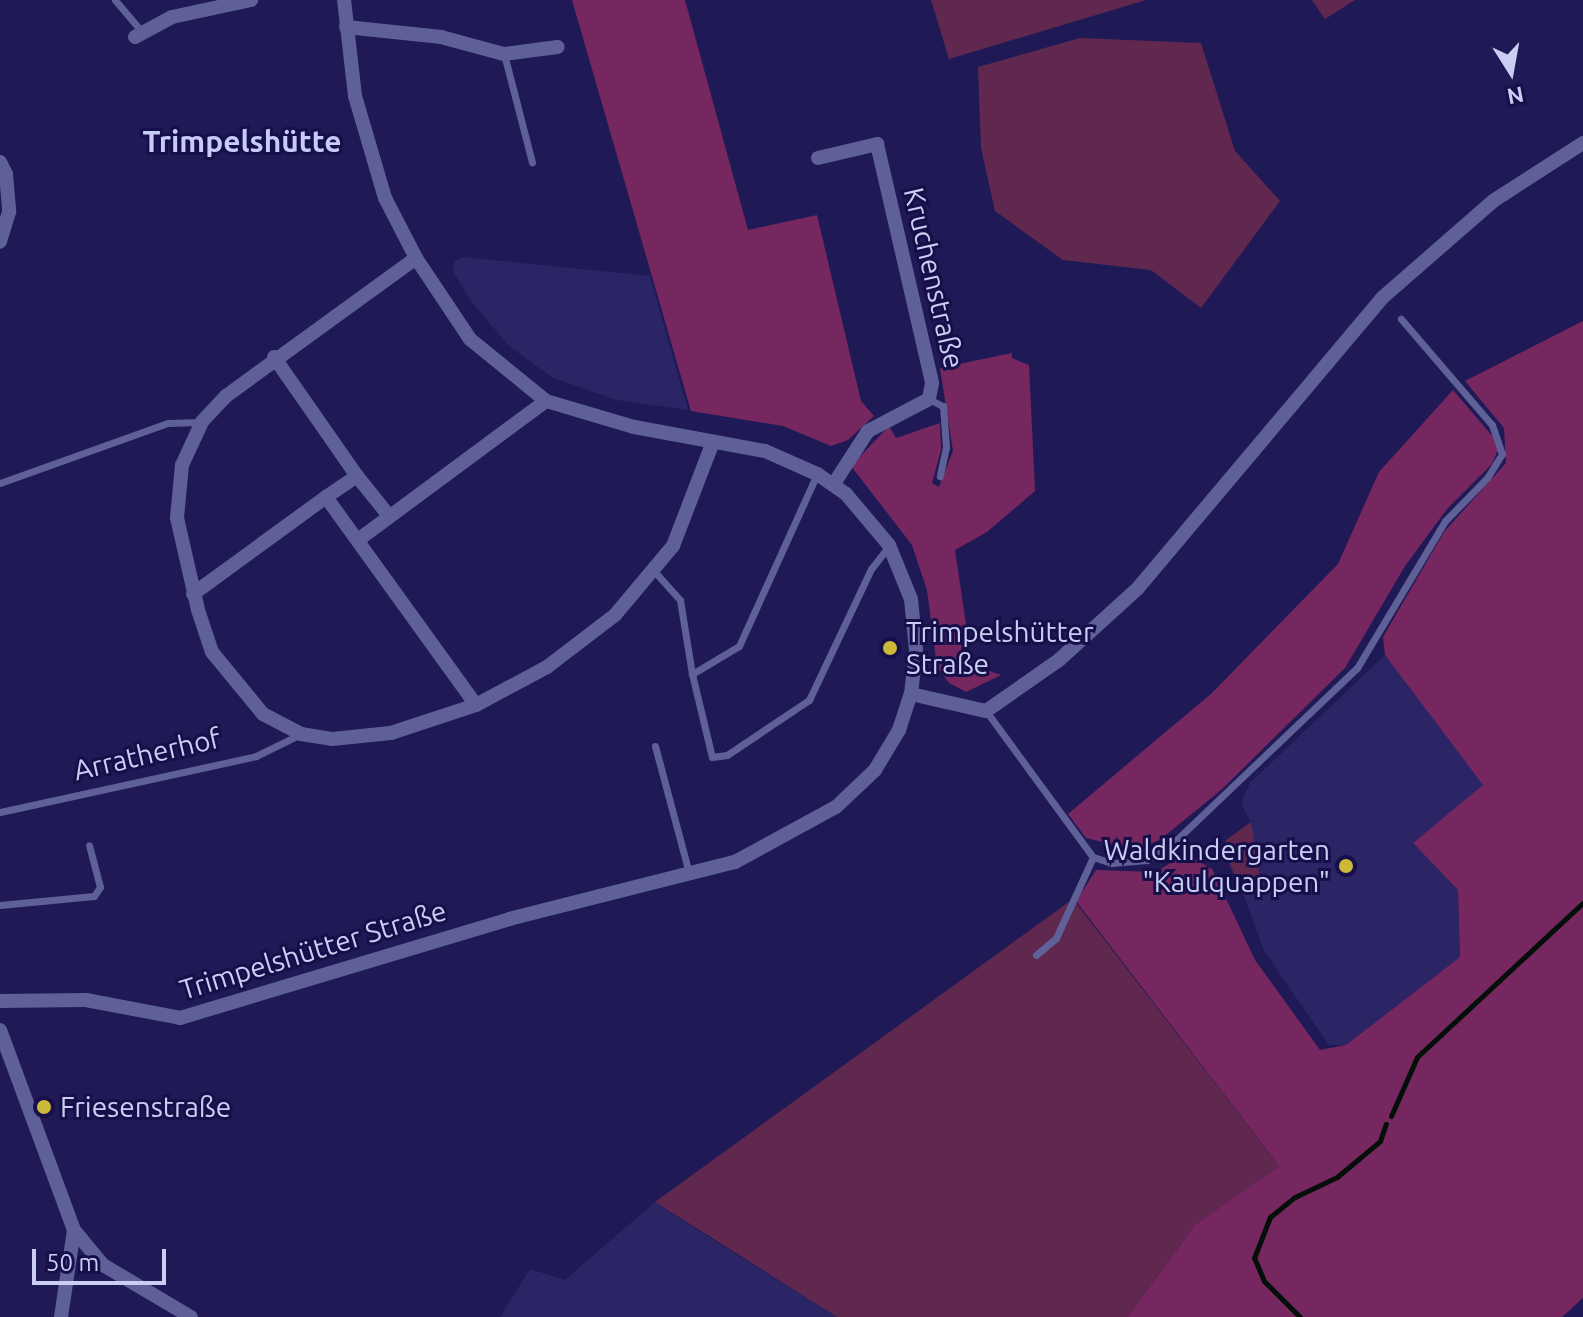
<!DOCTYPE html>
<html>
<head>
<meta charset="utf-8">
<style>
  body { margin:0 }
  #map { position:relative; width:1583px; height:1317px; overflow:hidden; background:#1f1a55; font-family:Ubuntu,sans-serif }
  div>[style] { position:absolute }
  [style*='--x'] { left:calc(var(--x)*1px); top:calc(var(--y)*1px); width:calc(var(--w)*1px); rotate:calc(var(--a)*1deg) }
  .built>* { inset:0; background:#2b2565 }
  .green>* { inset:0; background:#60284f }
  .forest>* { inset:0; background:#772760 }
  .stream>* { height:5px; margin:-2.5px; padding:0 2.5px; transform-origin:2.5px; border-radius:2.5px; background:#030f08 }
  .service>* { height:7px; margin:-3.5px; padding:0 3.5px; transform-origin:3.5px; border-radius:3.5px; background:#5e6097 }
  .minor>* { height:14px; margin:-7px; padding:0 7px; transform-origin:7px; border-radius:7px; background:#5e6097 }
  .dots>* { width:22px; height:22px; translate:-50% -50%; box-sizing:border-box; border:4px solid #170f49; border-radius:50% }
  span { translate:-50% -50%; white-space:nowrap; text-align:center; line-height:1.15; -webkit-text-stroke:6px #170f49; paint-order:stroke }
  .street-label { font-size:28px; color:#cacef3 }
  .poi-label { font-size:28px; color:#cacef3 }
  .left { translate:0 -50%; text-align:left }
  .right { translate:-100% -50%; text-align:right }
  .neighbourhood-label { font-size:30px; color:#c7cbf7; font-weight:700 }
  .north { position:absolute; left:1471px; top:32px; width:80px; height:80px; -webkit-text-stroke:6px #170f49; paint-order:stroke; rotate:169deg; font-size:22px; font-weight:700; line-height:32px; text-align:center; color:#cacef3 }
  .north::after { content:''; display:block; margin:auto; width:28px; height:36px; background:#cacef3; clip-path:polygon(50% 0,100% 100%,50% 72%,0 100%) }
  .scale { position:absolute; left:32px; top:1249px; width:134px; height:36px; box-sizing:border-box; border:4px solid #cacef3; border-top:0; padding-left:10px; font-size:24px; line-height:28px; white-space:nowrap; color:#cacef3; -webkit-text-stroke:6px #170f49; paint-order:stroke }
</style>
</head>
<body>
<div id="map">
  <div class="built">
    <div style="clip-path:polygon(462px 257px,650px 276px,688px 410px,617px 400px,553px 378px,509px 346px,474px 305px,453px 272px,454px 262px)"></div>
    <div style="clip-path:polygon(1385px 655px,1484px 785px,1413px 843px,1458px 890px,1460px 957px,1346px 1045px,1329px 1045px,1264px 951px,1244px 896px,1261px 892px,1251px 823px,1241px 803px,1250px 783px)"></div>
    <div style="clip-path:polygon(655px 1202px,699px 1231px,837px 1317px,500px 1317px,530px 1269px,565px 1280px)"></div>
  </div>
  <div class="green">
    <div style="clip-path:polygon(931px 0,1146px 0,949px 59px)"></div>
    <div style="clip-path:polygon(1312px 0,1355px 0,1325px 19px)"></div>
    <div style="clip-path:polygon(1080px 38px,1201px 43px,1235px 151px,1280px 201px,1201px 308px,1151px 270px,1063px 260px,995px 211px,981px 148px,978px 67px)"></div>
    <div style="clip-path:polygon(1251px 822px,1262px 892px,1244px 896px,1224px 852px,1226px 840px)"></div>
    <div style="clip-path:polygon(1073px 899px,1279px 1166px,1196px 1224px,1127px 1317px,837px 1317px,655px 1202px)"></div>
  </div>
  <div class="forest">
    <div style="clip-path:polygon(572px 0,685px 0,748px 230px,817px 215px,861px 401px,874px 416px,848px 440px,831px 446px,783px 426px,691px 411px)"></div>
    <div style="clip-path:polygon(1583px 321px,1583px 1298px,1562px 1317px,1127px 1317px,1196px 1224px,1279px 1166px,1076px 901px,1096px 870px,1156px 872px,1177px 859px,1193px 858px,1212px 869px,1255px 960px,1320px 1050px,1346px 1045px,1460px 957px,1458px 890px,1413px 843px,1483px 785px,1385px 655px,1383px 637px,1444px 532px,1506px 463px,1504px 428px,1465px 381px)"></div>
    <div style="clip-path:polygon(1012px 353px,1012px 358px,1029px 365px,1035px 491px,987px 532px,955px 550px,972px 665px,1001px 675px,966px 692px,949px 683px,937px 667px,927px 590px,912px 545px,851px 466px,889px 426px,896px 438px,940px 423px,941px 450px,932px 483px,939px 487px,953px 451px,940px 368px)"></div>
    <div style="clip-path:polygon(1453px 390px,1494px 438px,1498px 450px,1492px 464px,1447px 509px,1405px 566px,1345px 668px,1221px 790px,1161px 839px,1137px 850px,1086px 838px,1068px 814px,1212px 693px,1338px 564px,1379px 472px)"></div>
  </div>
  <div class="stream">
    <div style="--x:1391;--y:1116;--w:64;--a:-66.2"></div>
    <div style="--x:1417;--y:1057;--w:226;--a:-42.9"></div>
    <div style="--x:1300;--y:1317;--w:51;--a:-135"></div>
    <div style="--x:1264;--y:1281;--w:25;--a:-113"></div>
    <div style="--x:1254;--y:1258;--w:44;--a:-68.7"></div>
    <div style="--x:1270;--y:1217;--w:32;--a:-39"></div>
    <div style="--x:1295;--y:1197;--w:47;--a:-25.5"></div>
    <div style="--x:1337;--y:1177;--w:56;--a:-39.9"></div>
    <div style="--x:1380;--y:1141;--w:18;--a:-71"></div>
  </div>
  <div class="service">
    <div style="--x:115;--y:0;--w:42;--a:49.8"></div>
    <div style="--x:504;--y:54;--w:112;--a:75.5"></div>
    <div style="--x:929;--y:399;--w:16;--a:27"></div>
    <div style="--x:943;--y:406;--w:41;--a:85.8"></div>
    <div style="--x:946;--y:447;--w:30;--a:102"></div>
    <div style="--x:817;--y:474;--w:189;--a:114.4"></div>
    <div style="--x:739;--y:646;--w:55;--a:149.2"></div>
    <div style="--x:692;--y:674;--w:85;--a:76.5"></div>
    <div style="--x:712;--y:757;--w:15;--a:-8"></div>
    <div style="--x:727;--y:755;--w:99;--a:-33.9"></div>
    <div style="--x:809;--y:700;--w:145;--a:-64.7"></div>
    <div style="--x:871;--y:569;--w:29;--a:-52"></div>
    <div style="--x:0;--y:483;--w:178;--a:-19.7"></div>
    <div style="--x:168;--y:423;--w:32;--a:-2"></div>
    <div style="--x:654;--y:571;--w:39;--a:48"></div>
    <div style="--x:680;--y:600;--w:75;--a:80.8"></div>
    <div style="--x:986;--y:711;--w:181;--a:53.8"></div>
    <div style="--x:1093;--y:857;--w:20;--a:18"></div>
    <div style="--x:1112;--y:863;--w:35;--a:-5"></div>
    <div style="--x:1147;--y:860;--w:30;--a:-33"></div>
    <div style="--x:1172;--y:844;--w:255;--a:-43.6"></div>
    <div style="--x:1357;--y:668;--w:171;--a:-59.1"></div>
    <div style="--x:1445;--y:521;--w:60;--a:-45.7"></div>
    <div style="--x:1487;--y:478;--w:28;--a:-58"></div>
    <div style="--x:1502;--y:454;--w:31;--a:-109"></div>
    <div style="--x:1492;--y:425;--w:140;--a:-130.6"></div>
    <div style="--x:655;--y:746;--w:131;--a:75"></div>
    <div style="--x:0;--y:812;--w:262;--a:-12.3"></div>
    <div style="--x:256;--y:756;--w:48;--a:-26"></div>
    <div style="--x:0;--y:905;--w:94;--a:-5.5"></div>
    <div style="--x:94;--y:896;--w:11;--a:-56"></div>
    <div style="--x:100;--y:887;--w:43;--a:-104.7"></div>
    <div style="--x:1036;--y:955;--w:26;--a:-40"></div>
    <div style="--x:1056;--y:938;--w:89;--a:-65.4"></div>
  </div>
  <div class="minor">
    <div style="--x:346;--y:27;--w:96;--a:6"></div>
    <div style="--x:441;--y:37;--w:65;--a:15.1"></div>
    <div style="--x:504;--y:54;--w:54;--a:-7.4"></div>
    <div style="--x:135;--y:37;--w:42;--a:-28.4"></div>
    <div style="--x:172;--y:17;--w:81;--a:-12.1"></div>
    <div style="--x:818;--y:158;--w:61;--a:-13.3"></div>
    <div style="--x:877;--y:144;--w:245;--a:77"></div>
    <div style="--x:932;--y:383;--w:16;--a:101"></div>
    <div style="--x:929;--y:399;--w:69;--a:152.3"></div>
    <div style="--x:868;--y:431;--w:64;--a:122.9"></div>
    <div style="--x:0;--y:162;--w:13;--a:63"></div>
    <div style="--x:6;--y:174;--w:38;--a:85"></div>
    <div style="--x:9;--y:212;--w:31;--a:107"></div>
    <div style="--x:416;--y:258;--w:235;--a:144"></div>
    <div style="--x:226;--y:396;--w:35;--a:133"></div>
    <div style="--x:202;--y:422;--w:47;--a:114.9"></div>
    <div style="--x:182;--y:465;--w:53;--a:95.4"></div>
    <div style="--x:177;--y:518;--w:94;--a:77.1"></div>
    <div style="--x:198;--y:610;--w:44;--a:71.6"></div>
    <div style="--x:212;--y:652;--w:80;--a:50.6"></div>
    <div style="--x:263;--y:714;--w:43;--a:27.8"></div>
    <div style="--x:301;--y:734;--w:31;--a:9"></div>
    <div style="--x:332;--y:739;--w:59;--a:-5.8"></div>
    <div style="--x:391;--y:733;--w:89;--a:-18.2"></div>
    <div style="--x:476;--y:705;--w:81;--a:-28.2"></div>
    <div style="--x:547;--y:667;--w:86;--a:-37.4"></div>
    <div style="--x:615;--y:615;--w:90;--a:-50"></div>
    <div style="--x:673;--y:546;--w:111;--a:-69"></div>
    <div style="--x:274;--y:357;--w:145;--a:55.1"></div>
    <div style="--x:357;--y:476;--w:37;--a:146"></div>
    <div style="--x:326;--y:497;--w:256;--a:54.2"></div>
    <div style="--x:357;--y:476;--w:51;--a:51.3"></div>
    <div style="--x:358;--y:540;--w:234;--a:-36.5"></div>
    <div style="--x:193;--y:594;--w:165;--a:-36.1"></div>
    <div style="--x:911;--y:694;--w:77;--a:12.8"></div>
    <div style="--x:986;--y:711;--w:89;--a:-34.9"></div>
    <div style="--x:1059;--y:660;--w:107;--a:-42.3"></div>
    <div style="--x:1138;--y:588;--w:379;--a:-49.9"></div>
    <div style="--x:1382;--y:298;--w:147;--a:-41.1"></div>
    <div style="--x:1493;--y:201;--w:107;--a:-32.8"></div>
    <div style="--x:0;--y:1001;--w:86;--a:-0.7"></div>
    <div style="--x:86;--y:1000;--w:96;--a:10.8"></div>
    <div style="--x:180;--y:1018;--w:344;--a:-16.7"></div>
    <div style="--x:509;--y:919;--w:233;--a:-14.2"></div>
    <div style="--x:735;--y:862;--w:115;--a:-28.6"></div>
    <div style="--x:836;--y:807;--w:54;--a:-43.5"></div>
    <div style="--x:875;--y:770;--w:47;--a:-59"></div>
    <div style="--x:899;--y:730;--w:38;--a:-72"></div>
    <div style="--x:911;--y:694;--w:44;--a:-83.5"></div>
    <div style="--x:916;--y:650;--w:51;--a:-95.6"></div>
    <div style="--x:911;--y:599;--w:58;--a:-112.2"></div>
    <div style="--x:889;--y:545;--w:67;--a:-130.1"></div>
    <div style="--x:846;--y:494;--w:35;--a:-145"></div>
    <div style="--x:817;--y:474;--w:57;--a:-156.1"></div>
    <div style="--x:765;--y:451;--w:133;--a:-169.6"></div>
    <div style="--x:634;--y:427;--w:92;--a:-163.5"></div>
    <div style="--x:546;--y:401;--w:98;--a:-140.8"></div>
    <div style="--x:470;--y:339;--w:97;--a:-123.7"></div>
    <div style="--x:416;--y:258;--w:68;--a:-117.3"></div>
    <div style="--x:385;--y:198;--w:106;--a:-106.4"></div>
    <div style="--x:355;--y:96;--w:97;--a:-96.5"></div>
    <div style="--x:0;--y:1030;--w:213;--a:69.7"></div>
    <div style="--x:74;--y:1230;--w:88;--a:98.5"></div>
    <div style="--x:74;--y:1230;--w:45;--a:50.4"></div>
    <div style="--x:103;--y:1265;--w:102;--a:30.6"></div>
  </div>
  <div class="dots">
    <div style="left:890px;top:648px;background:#ccb939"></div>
    <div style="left:1346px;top:866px;background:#ccb939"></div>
    <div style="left:44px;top:1107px;background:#ccb939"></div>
  </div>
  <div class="street-label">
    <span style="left:934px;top:278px;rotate:77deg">Kruchenstraße</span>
    <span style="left:147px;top:754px;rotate:-13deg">Arratherhof</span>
    <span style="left:313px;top:950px;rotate:-17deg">Trimpelshütter Straße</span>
  </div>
  <div class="poi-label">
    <span class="left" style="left:906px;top:648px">Trimpelshütter<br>Straße</span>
    <span class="right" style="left:1330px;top:866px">Waldkindergarten<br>"Kaulquappen"</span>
    <span class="left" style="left:60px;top:1107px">Friesenstraße</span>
  </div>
  <div class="neighbourhood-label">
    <span style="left:242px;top:141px">Trimpelshütte</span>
  </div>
  <div class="north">N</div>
  <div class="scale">50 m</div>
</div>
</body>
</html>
